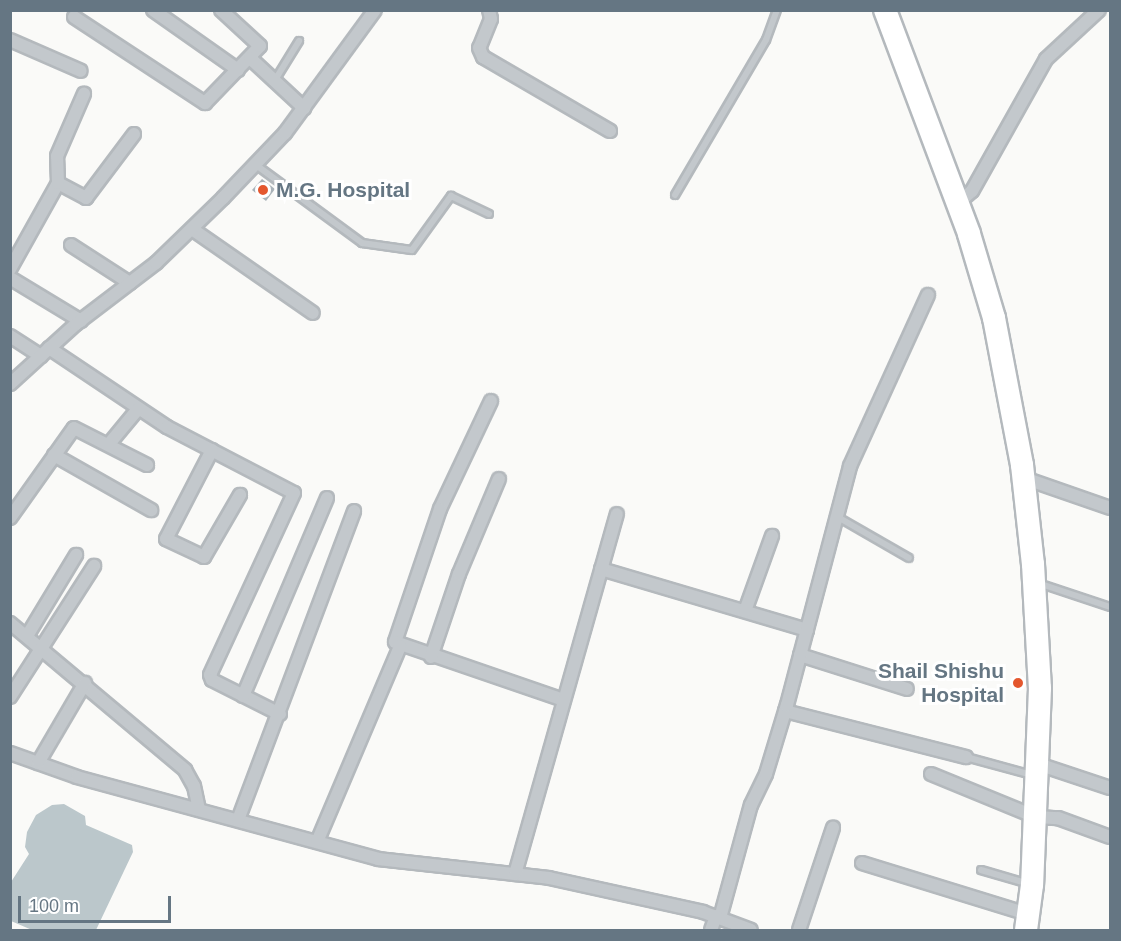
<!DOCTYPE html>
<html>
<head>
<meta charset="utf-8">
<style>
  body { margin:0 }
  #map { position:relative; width:1121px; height:941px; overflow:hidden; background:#fafaf8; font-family:Helvetica,sans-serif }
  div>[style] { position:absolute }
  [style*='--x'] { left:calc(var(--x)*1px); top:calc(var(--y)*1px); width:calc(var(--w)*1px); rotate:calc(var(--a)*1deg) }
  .water>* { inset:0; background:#bbc7cb }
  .building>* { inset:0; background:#aab3b9 }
  .roads { filter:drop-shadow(2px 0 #b4b9bd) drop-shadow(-2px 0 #b4b9bd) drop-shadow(0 2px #b4b9bd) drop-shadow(0 -2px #b4b9bd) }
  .lane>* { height:6px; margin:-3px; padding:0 3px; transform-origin:3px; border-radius:3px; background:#c3c8cc }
  .street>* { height:12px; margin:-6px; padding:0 6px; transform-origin:6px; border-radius:6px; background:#c3c8cc }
  .highway>* { height:22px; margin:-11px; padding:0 11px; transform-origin:11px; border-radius:11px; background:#fff }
  .dots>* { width:16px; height:16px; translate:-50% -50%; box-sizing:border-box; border:3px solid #fff; border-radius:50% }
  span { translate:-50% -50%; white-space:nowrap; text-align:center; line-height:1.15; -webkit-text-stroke:6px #fff; paint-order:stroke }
  .poi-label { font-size:21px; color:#657683; font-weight:700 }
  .left { translate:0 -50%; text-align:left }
  .right { translate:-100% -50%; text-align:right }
  .frame { position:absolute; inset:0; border:12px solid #657683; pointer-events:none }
  .scale { position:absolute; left:18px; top:896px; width:153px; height:27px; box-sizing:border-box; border:3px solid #657683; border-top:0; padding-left:8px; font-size:18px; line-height:21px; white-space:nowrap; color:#657683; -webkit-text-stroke:4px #fff; paint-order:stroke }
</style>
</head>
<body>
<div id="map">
  <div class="water">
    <div style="clip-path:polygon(64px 804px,85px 816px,86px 825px,132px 845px,133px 852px,96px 930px,32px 930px,11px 921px,11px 882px,29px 854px,25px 847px,27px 832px,36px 815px,52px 805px)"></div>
  </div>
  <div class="building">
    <div style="clip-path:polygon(262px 179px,275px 189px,266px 201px,252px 190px)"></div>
  </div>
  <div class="roads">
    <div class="lane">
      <div style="--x:275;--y:80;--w:46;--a:-58.4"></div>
      <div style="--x:256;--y:165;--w:132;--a:36.3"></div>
      <div style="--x:362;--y:243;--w:50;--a:8"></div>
      <div style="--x:412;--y:250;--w:67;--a:-54.2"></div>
      <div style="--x:451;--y:196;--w:42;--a:25.3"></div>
      <div style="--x:675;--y:195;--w:180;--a:-59.6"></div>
      <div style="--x:766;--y:40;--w:32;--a:-70"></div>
      <div style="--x:836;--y:516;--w:84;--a:29.9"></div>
      <div style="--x:1038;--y:583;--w:76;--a:18.4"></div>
      <div style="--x:966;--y:757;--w:68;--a:15.3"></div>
      <div style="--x:981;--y:870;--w:47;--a:16.1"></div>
    </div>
    <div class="street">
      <div style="--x:153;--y:10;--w:104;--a:35.2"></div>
      <div style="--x:489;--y:10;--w:9;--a:77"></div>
      <div style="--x:491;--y:19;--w:31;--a:112"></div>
      <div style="--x:479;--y:48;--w:10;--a:66"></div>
      <div style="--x:483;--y:57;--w:147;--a:30.2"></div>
      <div style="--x:74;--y:17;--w:157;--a:33.3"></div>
      <div style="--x:205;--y:103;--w:79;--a:-46"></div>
      <div style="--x:260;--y:46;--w:53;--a:-137.3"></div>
      <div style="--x:10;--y:40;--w:77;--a:23.6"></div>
      <div style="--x:250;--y:58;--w:74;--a:42.8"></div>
      <div style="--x:58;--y:183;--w:32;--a:28"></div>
      <div style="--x:86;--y:198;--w:80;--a:-53.1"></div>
      <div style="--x:958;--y:203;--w:18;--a:-41"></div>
      <div style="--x:972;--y:191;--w:151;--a:-60.7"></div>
      <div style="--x:1046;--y:59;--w:72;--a:-42.8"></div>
      <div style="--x:192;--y:229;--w:147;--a:34.8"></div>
      <div style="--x:71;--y:245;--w:70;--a:32.8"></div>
      <div style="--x:10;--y:269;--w:98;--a:-60.8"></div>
      <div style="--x:58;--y:183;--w:27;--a:-92"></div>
      <div style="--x:57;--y:156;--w:68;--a:-66.5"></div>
      <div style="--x:10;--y:278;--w:83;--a:31.2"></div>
      <div style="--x:10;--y:336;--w:37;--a:33"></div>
      <div style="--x:49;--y:348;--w:142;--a:33.8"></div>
      <div style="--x:167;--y:427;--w:143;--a:27.5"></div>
      <div style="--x:294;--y:493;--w:200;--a:114.8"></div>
      <div style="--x:210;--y:675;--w:5;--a:68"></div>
      <div style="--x:212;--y:680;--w:76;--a:26.6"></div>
      <div style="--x:10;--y:384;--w:89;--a:-42.3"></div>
      <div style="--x:76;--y:324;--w:101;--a:-37.3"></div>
      <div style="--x:156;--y:263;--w:93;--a:-44.1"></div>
      <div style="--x:223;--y:198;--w:90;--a:-46.4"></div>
      <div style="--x:285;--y:133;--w:152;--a:-53.8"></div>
      <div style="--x:491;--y:401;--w:119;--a:115.3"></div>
      <div style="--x:440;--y:509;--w:140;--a:108.7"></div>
      <div style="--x:395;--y:642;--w:178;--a:19"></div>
      <div style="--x:109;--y:444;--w:45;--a:-50.4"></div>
      <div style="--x:212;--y:450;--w:100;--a:117.3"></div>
      <div style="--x:166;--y:539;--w:42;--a:25.3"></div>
      <div style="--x:204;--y:557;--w:72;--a:-59.9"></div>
      <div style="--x:54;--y:455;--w:112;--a:29.6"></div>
      <div style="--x:1024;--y:478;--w:91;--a:19.2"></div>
      <div style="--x:10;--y:518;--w:110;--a:-54.6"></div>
      <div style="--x:74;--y:428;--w:82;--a:26.9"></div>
      <div style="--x:601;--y:569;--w:215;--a:16.5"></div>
      <div style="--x:745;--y:611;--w:80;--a:-70.2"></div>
      <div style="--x:10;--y:623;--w:229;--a:40"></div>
      <div style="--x:185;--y:770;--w:18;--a:61"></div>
      <div style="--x:194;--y:786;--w:24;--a:78"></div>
      <div style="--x:27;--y:636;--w:95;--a:-58.8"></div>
      <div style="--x:800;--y:655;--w:112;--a:17.6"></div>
      <div style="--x:431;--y:657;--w:88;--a:-71.4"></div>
      <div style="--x:459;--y:574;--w:103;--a:-67.2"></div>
      <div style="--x:243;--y:696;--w:215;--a:-67"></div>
      <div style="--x:10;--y:697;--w:156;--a:-57.3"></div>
      <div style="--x:785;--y:711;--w:187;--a:14.3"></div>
      <div style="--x:10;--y:753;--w:71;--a:19.7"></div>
      <div style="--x:77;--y:777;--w:312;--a:15.2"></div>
      <div style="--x:378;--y:859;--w:172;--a:6.3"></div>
      <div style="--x:549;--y:878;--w:158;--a:12.4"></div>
      <div style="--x:703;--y:912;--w:51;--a:20.6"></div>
      <div style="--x:38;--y:763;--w:93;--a:-59.6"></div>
      <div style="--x:1038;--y:764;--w:76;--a:18.4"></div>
      <div style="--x:931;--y:774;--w:113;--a:22.3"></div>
      <div style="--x:1036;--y:817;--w:22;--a:3"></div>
      <div style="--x:1058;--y:818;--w:55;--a:20.1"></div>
      <div style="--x:238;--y:820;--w:330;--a:-69.4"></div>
      <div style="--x:317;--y:842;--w:213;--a:-67"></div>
      <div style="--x:862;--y:863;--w:174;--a:17.1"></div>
      <div style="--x:515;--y:874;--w:374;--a:-74.2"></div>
      <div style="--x:720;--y:918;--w:117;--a:-74.7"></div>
      <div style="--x:751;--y:805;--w:34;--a:-64"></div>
      <div style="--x:766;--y:774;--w:72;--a:-73.1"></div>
      <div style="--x:787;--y:705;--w:247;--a:-75.2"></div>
      <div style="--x:850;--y:466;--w:188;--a:-65.5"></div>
      <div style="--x:711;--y:930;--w:15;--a:-70"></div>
      <div style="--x:799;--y:930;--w:108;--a:-71.6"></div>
    </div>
    <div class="highway">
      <div style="--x:885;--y:10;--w:239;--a:69.4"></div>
      <div style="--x:969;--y:234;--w:88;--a:73.4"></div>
      <div style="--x:994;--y:318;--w:150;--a:79.2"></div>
      <div style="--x:1022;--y:465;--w:100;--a:83.7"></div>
      <div style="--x:1033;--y:564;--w:124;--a:86.8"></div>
      <div style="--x:1040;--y:688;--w:197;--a:92.3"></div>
      <div style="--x:1032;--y:885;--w:45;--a:97.6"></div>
    </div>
  </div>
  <div class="dots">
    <div style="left:263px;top:190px;background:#e4572e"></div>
    <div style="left:1018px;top:683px;background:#e4572e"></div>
  </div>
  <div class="poi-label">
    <span class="left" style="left:276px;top:190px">M.G. Hospital</span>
    <span class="right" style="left:1004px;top:683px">Shail Shishu<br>Hospital</span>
  </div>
  <div class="frame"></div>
  <div class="scale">100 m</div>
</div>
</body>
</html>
